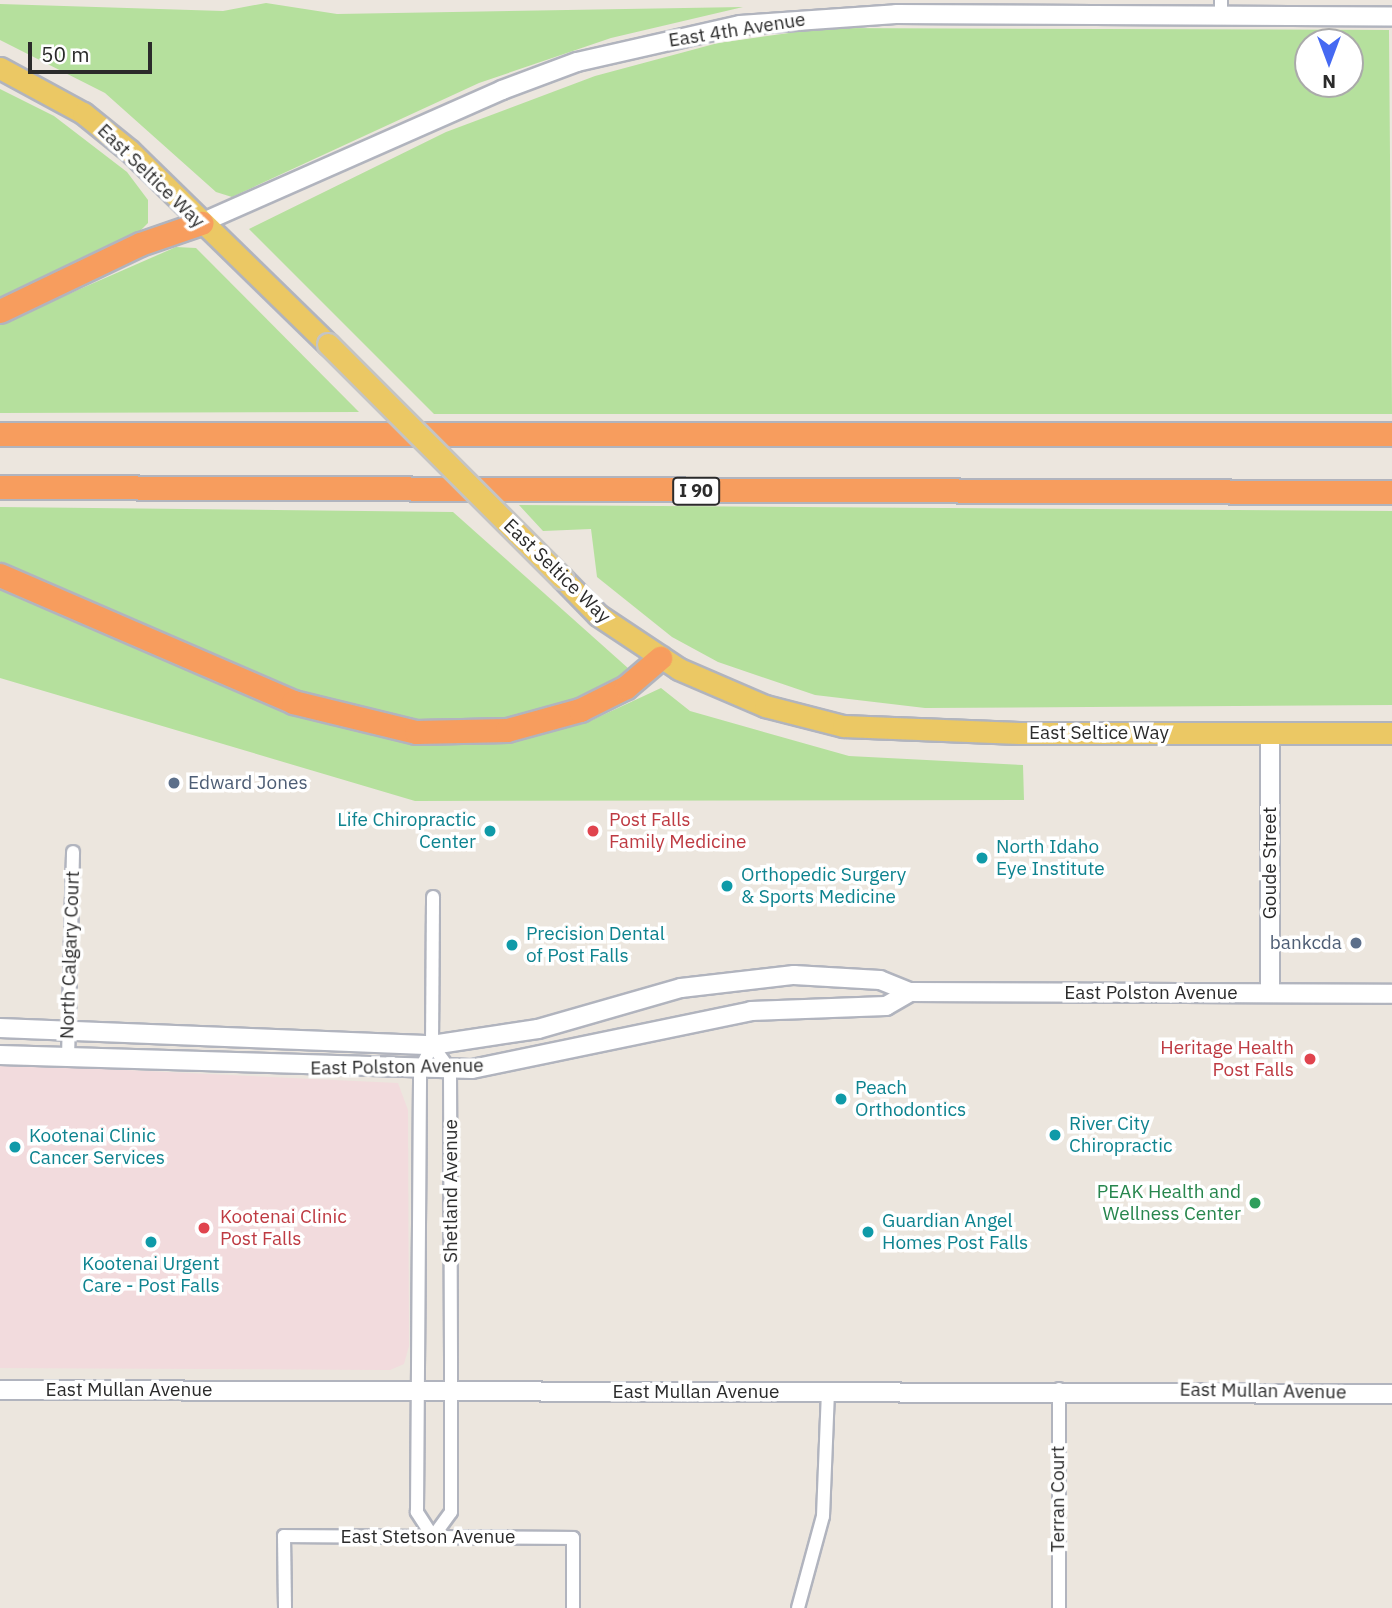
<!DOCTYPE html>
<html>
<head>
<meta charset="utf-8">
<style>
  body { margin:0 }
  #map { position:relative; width:1392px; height:1608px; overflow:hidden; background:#ece6de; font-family:"IBM Plex Sans",sans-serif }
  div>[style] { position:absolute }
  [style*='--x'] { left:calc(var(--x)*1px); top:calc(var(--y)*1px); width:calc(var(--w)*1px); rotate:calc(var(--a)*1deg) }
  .medical>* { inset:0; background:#f2dbdd }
  .green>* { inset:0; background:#b5e09d }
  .roads { filter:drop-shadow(2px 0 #b1b4be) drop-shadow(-2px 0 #b1b4be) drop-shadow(0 2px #b1b4be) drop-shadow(0 -2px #b1b4be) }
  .street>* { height:12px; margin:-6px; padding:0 6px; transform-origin:6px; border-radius:6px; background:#fff }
  .secondary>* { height:18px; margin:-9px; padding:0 9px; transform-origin:9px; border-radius:9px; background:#fff }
  .primary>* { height:21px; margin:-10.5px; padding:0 10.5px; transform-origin:10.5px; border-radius:10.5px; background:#ebc864 }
  .highway>* { height:23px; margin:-11.5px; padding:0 11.5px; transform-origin:11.5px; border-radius:11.5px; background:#f79d5e }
  .bridges { filter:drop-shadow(2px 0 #c4c4c4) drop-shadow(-2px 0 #c4c4c4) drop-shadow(0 2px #c4c4c4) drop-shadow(0 -2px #c4c4c4) }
  .primary-bridge>* { height:21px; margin:-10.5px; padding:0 10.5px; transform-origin:10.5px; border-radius:10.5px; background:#ebc864 }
  .dots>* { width:19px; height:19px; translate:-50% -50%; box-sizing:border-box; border:4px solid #fff; border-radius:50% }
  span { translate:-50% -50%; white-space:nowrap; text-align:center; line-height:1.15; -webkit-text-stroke:7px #fff; paint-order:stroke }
  .shield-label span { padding:2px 5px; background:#fff; border:2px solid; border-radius:5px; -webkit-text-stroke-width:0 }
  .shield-label { font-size:18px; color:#2b2b2b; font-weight:700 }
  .street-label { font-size:19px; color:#2b2b2b }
  .service-label { font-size:19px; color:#4e5e75 }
  .left { translate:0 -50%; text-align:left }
  .right { translate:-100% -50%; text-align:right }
  .culture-label { font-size:19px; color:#0d838f }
  .health-label { font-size:19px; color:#be3a42 }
  .leisure-label { font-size:19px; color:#27864d }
  .north { position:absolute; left:1294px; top:28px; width:70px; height:70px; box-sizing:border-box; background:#fff; border:2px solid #aaa; border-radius:50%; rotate:180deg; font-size:19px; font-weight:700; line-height:28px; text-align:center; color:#2b2b2b }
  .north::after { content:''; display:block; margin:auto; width:24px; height:32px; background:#4569f2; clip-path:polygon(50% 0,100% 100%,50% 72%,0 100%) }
  .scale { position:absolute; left:28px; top:42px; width:124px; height:32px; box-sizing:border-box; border:4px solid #2b2b2b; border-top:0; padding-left:9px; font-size:21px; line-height:24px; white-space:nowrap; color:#2b2b2b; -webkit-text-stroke:5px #fff; paint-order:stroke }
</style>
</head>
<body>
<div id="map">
  <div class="medical">
    <div style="clip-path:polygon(0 1064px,398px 1083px,408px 1110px,409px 1346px,404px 1364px,390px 1370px,0 1368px)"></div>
  </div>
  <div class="green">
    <div style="clip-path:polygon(266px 3px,337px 14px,743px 7px,611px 38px,479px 83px,232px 197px,216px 192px,105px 93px,0 40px,0 4px,223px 11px)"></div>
    <div style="clip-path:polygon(evenodd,825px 28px,1389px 30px,1392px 414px,434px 414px,249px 229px,446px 132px,595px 76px,718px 43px,825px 28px,1308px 42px,1350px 42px,1350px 84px,1308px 84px,1308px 42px)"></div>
    <div style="clip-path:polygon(0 89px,54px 116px,127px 172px,148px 200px,148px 223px,137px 234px,0 300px)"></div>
    <div style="clip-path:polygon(176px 247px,196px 248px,359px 412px,0 413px,0 324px)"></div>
    <div style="clip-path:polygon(519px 505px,1392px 511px,1392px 705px,925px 708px,815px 695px,718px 662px,672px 637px,597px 577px,591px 529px,543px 531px)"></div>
    <div style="clip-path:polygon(0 507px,453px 512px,629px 669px,618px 688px,502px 719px,406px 719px,319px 699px,0 564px)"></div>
    <div style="clip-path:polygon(0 586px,300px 714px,391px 740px,483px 742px,540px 734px,590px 721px,661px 688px,690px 711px,849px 756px,1023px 765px,1024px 800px,415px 801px,0 678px)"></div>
  </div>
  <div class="roads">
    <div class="street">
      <div style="--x:1221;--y:0;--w:16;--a:90"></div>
      <div style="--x:432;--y:1045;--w:31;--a:54"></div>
      <div style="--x:450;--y:1070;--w:293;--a:89.8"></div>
      <div style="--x:451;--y:1363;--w:149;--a:90"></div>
      <div style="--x:451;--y:1512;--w:31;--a:126"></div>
      <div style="--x:433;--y:1537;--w:30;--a:-123"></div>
      <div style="--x:417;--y:1512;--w:442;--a:-89.6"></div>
      <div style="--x:420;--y:1070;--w:28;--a:-64"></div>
      <div style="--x:432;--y:1045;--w:148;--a:-89.6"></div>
      <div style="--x:68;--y:1058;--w:206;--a:-88.6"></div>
      <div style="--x:1059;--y:1389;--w:219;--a:90"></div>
      <div style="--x:285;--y:1608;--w:72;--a:-90.8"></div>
      <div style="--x:284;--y:1536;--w:289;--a:0.4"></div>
      <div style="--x:573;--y:1538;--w:70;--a:90"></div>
      <div style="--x:798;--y:1608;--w:95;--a:-74.8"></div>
      <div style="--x:823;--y:1516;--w:125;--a:-87.7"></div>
    </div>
    <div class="secondary">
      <div style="--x:201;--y:223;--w:329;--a:-23.8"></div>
      <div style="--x:502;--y:90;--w:80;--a:-20.5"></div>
      <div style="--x:577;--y:62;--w:167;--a:-12.8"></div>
      <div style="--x:740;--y:25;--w:156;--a:-4"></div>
      <div style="--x:896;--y:14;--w:496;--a:0.3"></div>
      <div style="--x:1270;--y:733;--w:260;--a:90"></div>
      <div style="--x:0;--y:1028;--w:432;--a:2.3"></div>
      <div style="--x:432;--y:1045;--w:107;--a:-8.6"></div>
      <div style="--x:538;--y:1029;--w:149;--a:-16"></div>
      <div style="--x:681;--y:988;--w:114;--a:-6.6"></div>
      <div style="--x:794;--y:975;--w:86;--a:3.3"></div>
      <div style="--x:880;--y:980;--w:32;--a:22"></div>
      <div style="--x:910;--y:992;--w:482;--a:0.2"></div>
      <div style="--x:0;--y:1055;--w:472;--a:1.7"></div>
      <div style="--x:472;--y:1069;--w:285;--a:-11.7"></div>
      <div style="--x:751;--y:1011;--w:135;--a:-2.1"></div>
      <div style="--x:886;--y:1006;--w:28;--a:-30"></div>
      <div style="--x:0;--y:1390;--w:1392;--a:0.16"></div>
    </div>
    <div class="primary">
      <div style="--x:0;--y:68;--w:94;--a:28.5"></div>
      <div style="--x:83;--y:113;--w:60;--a:39"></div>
      <div style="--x:130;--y:151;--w:277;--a:44.3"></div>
      <div style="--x:562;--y:578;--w:52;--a:45.8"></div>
      <div style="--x:598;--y:615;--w:97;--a:33.7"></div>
      <div style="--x:679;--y:669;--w:94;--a:23.3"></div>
      <div style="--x:765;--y:706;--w:81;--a:14.4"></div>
      <div style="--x:843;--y:726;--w:176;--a:2.3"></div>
      <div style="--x:1019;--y:733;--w:373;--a:0"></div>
    </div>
    <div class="highway">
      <div style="--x:0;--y:311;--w:155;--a:-25.6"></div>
      <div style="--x:140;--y:244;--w:65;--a:-19"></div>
      <div style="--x:0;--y:434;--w:1392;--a:0"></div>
      <div style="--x:0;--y:487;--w:1392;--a:0.21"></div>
      <div style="--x:0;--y:575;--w:319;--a:23.4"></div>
      <div style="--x:293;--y:702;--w:127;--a:13.7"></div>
      <div style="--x:416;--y:732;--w:91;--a:-1.3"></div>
      <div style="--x:507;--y:730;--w:76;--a:-15.3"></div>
      <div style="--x:580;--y:710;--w:51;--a:-26.6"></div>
      <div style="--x:626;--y:687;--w:45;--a:-40.5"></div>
    </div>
  </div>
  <div class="bridges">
    <div class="primary-bridge">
      <div style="--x:328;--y:344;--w:331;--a:45"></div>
    </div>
  </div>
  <div class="dots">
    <div style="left:174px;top:783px;background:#5c6f8a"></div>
    <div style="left:490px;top:831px;background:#0f9aa8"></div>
    <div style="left:593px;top:831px;background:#e0444e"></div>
    <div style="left:982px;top:858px;background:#0f9aa8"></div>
    <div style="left:727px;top:886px;background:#0f9aa8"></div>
    <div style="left:1356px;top:943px;background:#5c6f8a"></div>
    <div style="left:512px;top:945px;background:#0f9aa8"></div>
    <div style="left:1310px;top:1059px;background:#e0444e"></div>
    <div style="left:841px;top:1099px;background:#0f9aa8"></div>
    <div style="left:1055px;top:1135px;background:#0f9aa8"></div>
    <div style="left:15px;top:1147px;background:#0f9aa8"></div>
    <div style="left:1255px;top:1203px;background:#2e9e5b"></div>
    <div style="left:204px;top:1228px;background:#e0444e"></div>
    <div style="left:868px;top:1232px;background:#0f9aa8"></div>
    <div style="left:151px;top:1242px;background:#0f9aa8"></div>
  </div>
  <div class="shield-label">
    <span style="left:696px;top:491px">I 90</span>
  </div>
  <div class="street-label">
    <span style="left:737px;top:30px;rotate:-9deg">East 4th Avenue</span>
    <span style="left:151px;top:176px;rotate:44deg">East Seltice Way</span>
    <span style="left:557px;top:571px;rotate:44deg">East Seltice Way</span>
    <span style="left:1099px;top:733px">East Seltice Way</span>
    <span style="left:1270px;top:863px;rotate:-90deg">Goude Street</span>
    <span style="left:70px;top:955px;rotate:-88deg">North Calgary Court</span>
    <span style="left:1151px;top:993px">East Polston Avenue</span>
    <span style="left:397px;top:1067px;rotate:-1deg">East Polston Avenue</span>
    <span style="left:451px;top:1191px;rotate:-90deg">Shetland Avenue</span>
    <span style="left:129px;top:1390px">East Mullan Avenue</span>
    <span style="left:1263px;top:1391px;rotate:1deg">East Mullan Avenue</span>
    <span style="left:696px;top:1392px">East Mullan Avenue</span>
    <span style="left:1058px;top:1499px;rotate:-90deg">Terran Court</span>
    <span style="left:428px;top:1537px">East Stetson Avenue</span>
  </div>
  <div class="service-label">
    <span class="left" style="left:188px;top:783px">Edward Jones</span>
    <span class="right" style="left:1342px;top:943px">bankcda</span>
  </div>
  <div class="culture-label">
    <span class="right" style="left:476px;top:831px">Life Chiropractic<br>Center</span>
    <span class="left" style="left:996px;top:858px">North Idaho<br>Eye Institute</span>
    <span class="left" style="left:741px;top:886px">Orthopedic Surgery<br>&amp; Sports Medicine</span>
    <span class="left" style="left:526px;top:945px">Precision Dental<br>of Post Falls</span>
    <span class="left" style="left:855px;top:1099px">Peach<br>Orthodontics</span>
    <span class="left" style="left:1069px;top:1135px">River City<br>Chiropractic</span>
    <span class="left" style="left:29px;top:1147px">Kootenai Clinic<br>Cancer Services</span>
    <span class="left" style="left:882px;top:1232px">Guardian Angel<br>Homes Post Falls</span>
    <span style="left:151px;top:1275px">Kootenai Urgent<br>Care - Post Falls</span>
  </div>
  <div class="health-label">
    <span class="left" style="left:609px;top:831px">Post Falls<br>Family Medicine</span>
    <span class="right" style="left:1294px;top:1059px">Heritage Health<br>Post Falls</span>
    <span class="left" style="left:220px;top:1228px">Kootenai Clinic<br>Post Falls</span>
  </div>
  <div class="leisure-label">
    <span class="right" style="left:1241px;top:1203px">PEAK Health and<br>Wellness Center</span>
  </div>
  <div class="north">N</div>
  <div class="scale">50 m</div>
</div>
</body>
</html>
